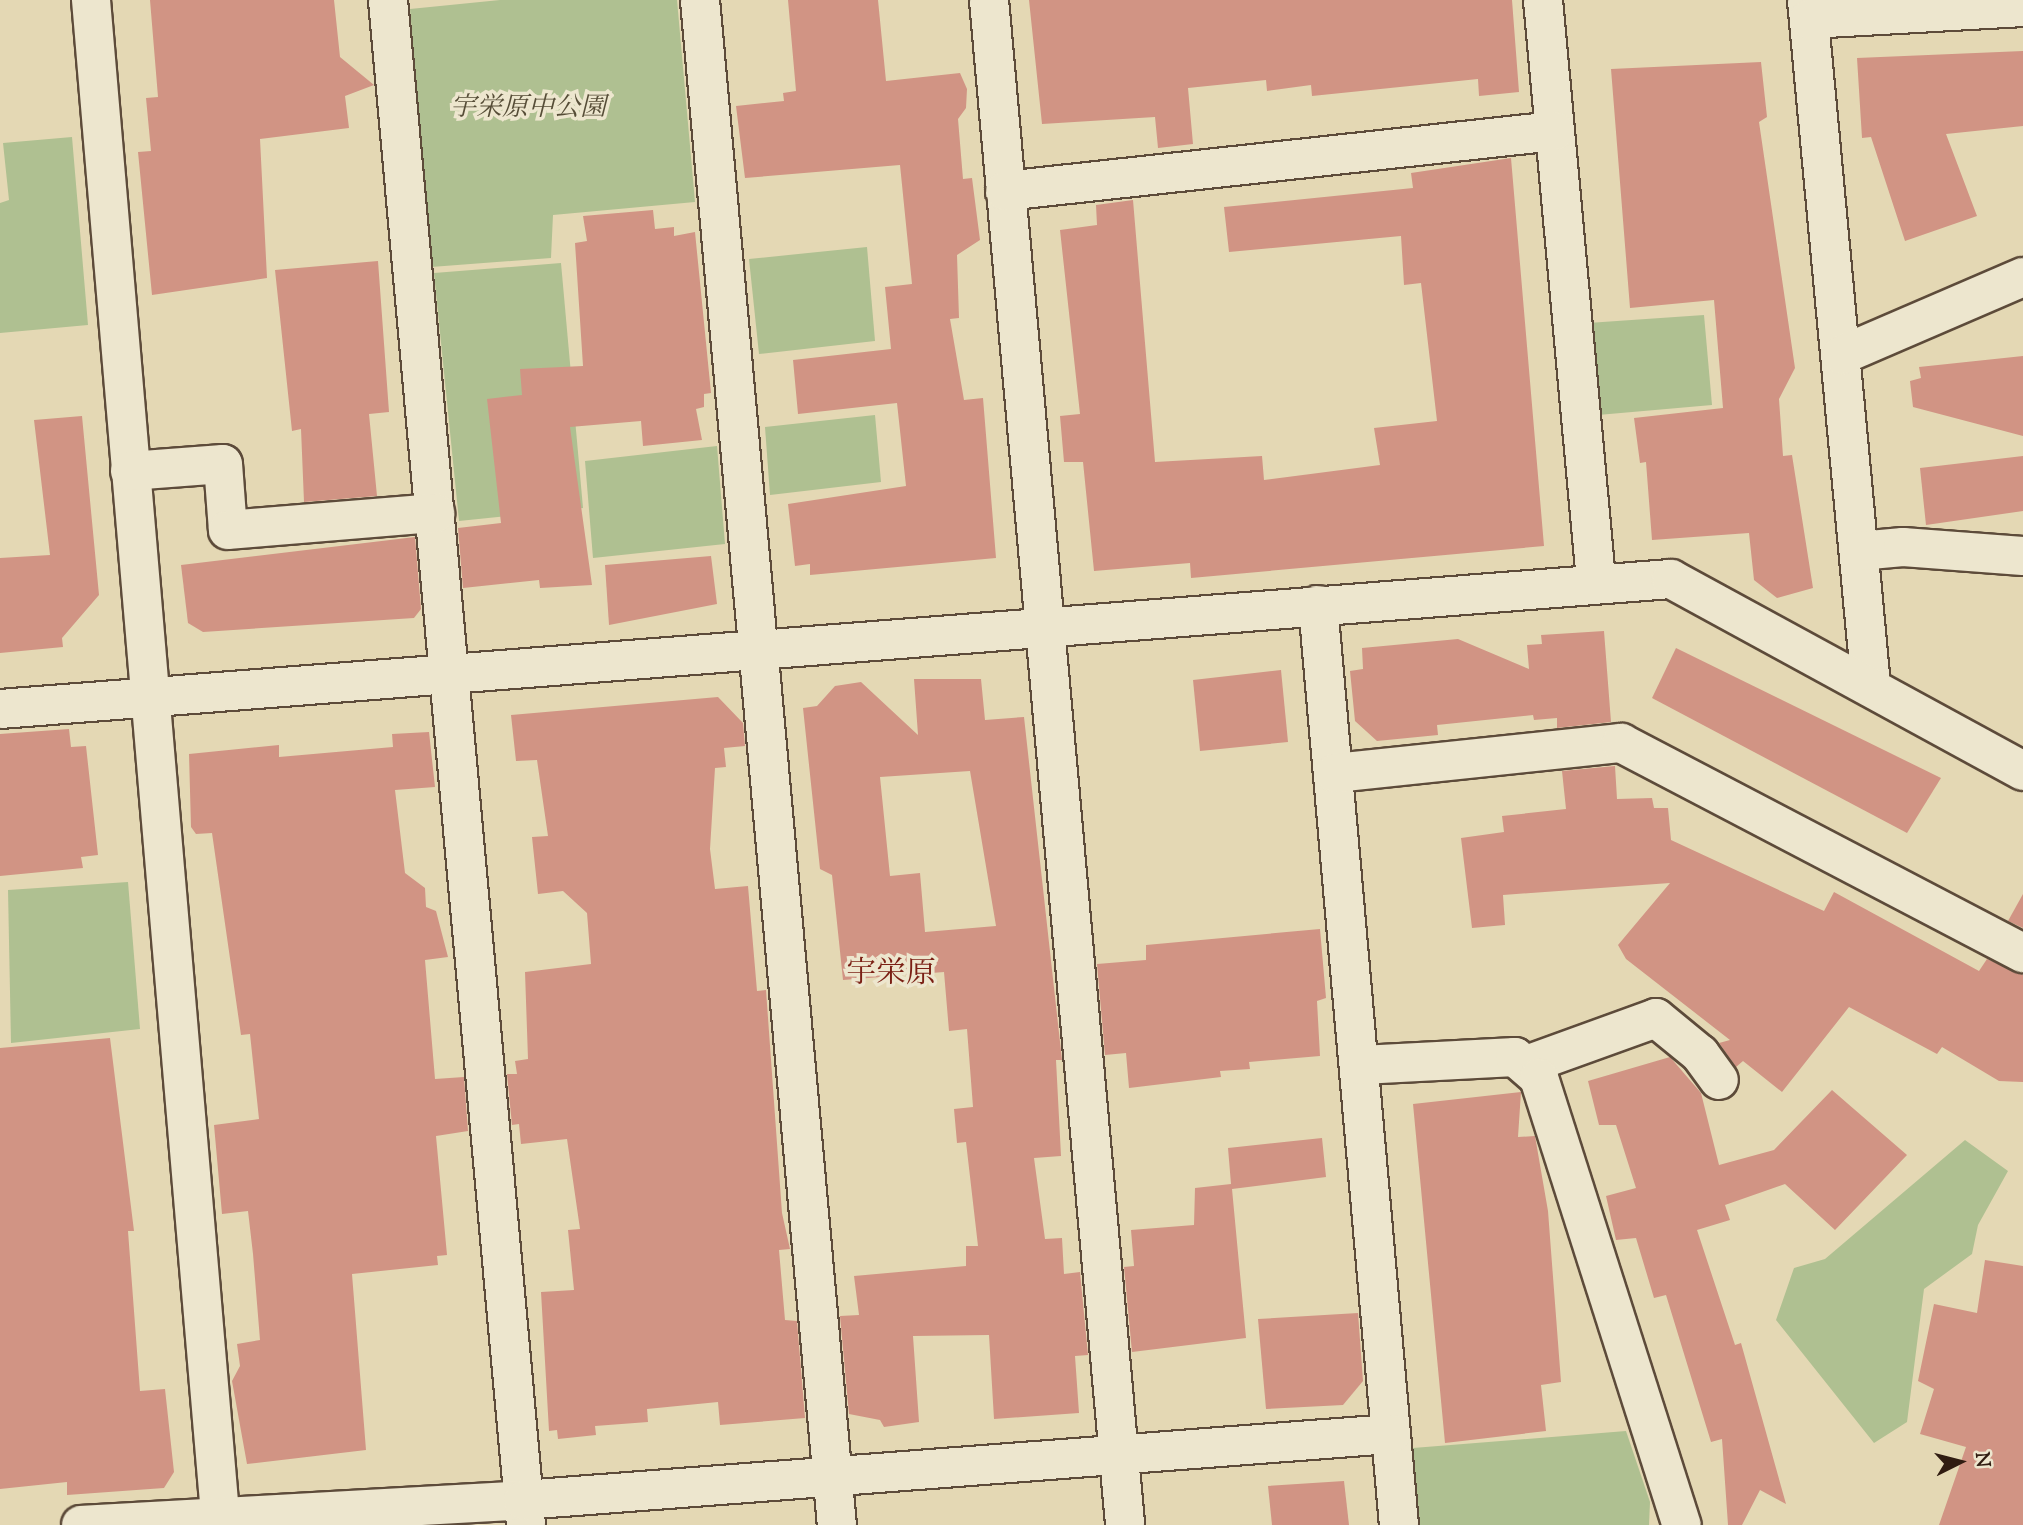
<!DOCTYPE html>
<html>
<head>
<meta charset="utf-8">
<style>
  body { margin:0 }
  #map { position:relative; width:2023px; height:1525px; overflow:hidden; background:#e4d8b4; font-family:"Sorts Mill Goudy","Noto Serif JP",serif }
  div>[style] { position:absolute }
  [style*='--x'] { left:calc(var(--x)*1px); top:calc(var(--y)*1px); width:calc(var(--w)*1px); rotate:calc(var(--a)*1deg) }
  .green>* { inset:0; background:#afc091 }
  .building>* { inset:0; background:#d19484 }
  .roads { filter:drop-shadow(2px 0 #5d4b3a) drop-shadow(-2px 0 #5d4b3a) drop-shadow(0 2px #5d4b3a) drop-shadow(0 -2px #5d4b3a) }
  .minor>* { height:38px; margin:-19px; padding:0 19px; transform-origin:19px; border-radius:19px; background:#ede6ce }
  span { translate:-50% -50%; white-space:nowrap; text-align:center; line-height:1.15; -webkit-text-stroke:7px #ede6ce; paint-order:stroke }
  .park-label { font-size:26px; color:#564d37; font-style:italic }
  .quarter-label { font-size:30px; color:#7a1f14 }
  .north { position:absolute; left:1925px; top:1427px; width:70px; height:70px; -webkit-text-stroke:5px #ede6ce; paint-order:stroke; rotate:84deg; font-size:19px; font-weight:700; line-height:28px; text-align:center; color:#301c11 }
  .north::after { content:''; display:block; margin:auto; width:24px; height:32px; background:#301c11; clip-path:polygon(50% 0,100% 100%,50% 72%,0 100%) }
</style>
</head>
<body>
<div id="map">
  <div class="green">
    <div style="clip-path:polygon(500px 0,677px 0,695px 202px,553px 215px,551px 258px,431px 267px,410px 9px)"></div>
    <div style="clip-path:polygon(72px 137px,88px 325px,0 333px,0 203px,9px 200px,3px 143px)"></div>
    <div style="clip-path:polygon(867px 247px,875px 341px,759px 354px,749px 259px)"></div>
    <div style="clip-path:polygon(561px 263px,583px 508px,459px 521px,434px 273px)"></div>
    <div style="clip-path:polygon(1704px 315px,1712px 405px,1598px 415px,1588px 323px)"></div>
    <div style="clip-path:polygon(875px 415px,881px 482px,770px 495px,765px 427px)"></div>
    <div style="clip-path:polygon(717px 446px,725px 544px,593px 558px,585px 461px)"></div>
    <div style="clip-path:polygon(128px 882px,140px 1029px,11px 1043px,8px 890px)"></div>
    <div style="clip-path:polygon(1965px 1140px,2008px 1171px,1978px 1225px,1972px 1254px,1924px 1289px,1907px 1422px,1874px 1443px,1776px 1320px,1794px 1268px,1825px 1259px)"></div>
    <div style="clip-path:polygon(1626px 1431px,1650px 1502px,1649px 1525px,1420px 1525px,1413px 1448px)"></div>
  </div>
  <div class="building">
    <div style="clip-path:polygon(150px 0,334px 0,340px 57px,374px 85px,345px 96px,349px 128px,260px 139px,267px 278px,152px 295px,138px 152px,151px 151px,146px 98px,158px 97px)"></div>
    <div style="clip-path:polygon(788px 0,878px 0,886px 81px,960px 73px,967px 89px,966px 108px,958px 119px,963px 179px,972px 178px,980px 240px,957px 255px,959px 318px,950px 319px,964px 400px,983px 398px,996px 558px,810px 575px,810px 564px,795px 566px,788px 504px,906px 486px,897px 403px,798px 414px,793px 360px,891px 349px,885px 287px,912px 284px,900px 165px,745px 178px,736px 106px,784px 101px,783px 93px,796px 91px)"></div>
    <div style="clip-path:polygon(1029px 0,1512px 0,1519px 92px,1479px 96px,1478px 79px,1312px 96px,1311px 85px,1267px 91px,1266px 80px,1188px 88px,1193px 144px,1158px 148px,1155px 117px,1042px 124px)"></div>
    <div style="clip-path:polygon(2023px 51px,2023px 126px,1946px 134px,1977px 216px,1905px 241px,1871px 137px,1862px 138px,1857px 58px)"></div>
    <div style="clip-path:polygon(1761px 62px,1767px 117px,1759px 122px,1795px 368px,1779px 399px,1783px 456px,1792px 455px,1813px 588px,1777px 598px,1754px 580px,1749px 533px,1652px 540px,1646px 462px,1640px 463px,1634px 418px,1723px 408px,1714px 300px,1630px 308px,1611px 69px)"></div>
    <div style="clip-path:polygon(1511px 158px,1544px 546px,1191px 578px,1190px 563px,1094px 571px,1083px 462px,1064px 462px,1060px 416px,1080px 414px,1060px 230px,1097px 225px,1096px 205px,1133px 200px,1155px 462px,1262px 456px,1264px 480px,1380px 465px,1374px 428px,1437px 421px,1421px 283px,1404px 285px,1401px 236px,1229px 252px,1224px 207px,1413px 188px,1411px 173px)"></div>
    <div style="clip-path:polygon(653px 210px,655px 229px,674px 227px,674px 236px,695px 232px,711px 393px,704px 394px,704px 407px,696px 409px,702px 440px,643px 446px,641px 421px,570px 427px,592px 585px,540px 588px,539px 580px,463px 588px,458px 528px,501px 523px,487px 399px,522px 395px,520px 369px,583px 366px,575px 243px,587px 241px,583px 216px)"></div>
    <div style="clip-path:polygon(378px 261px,389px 412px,369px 414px,377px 496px,304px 502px,301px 429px,292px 431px,275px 270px)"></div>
    <div style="clip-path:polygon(2023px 356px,2023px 436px,1913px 407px,1910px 381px,1921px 378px,1919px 367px)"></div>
    <div style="clip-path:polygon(82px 416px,99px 595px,62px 638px,63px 647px,0 653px,0 558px,50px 555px,34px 420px)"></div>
    <div style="clip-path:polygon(2023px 456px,2023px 511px,1926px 525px,1920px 468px)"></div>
    <div style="clip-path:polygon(415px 537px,421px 609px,414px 618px,203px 632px,188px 623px,181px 565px)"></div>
    <div style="clip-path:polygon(711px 556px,717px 604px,609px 625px,605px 565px)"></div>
    <div style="clip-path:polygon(1604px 631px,1611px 722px,1557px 728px,1557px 718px,1534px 720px,1533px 715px,1437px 725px,1438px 735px,1377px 741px,1355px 721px,1350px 671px,1363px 669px,1362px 648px,1458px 639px,1529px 669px,1527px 645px,1542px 644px,1541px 635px)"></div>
    <div style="clip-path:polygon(1676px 648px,1941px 778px,1907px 833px,1652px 698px)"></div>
    <div style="clip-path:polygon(1281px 670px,1288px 742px,1200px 751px,1193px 680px)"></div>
    <div style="clip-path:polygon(evenodd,914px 679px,981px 679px,985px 720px,1024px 717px,1062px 1060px,1056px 1060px,1061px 1156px,1034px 1158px,1045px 1239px,1062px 1238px,1064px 1274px,1080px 1272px,1088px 1355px,1075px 1356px,1079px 1413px,994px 1419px,989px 1335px,913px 1336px,919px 1422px,884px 1427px,880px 1420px,849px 1414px,840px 1316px,859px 1315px,854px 1276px,966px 1266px,966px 1246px,978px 1246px,966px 1142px,957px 1143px,954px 1109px,973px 1107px,967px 1029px,949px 1031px,944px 972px,843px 980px,832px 875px,820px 869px,803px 708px,817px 706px,835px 686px,861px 682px,918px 735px,914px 679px,970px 771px,996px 926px,925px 932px,920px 873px,890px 876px,880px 777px,970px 771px)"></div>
    <div style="clip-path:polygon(718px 697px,743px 723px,745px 746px,724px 748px,726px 767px,715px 768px,710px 849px,715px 889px,748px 886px,757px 991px,766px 990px,782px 1213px,790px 1249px,779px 1250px,785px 1320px,797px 1321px,805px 1418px,720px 1425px,718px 1402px,647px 1409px,648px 1422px,595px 1426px,596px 1435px,558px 1439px,557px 1430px,549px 1431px,541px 1292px,574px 1290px,568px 1230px,580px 1229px,567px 1139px,521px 1144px,519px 1124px,512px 1125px,507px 1074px,517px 1074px,515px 1061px,528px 1059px,525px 972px,591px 964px,587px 913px,563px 891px,538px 894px,532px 837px,548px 836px,537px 760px,516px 761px,511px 715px)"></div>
    <div style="clip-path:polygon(69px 729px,71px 747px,86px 746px,98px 855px,81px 857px,83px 868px,0 876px,0 734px)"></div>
    <div style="clip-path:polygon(429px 732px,435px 787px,395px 790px,405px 873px,425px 888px,426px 907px,436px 911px,448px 957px,425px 960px,435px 1079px,464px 1077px,468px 1131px,436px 1136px,447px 1255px,437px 1256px,438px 1265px,352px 1274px,366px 1450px,247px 1464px,232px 1381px,240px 1366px,237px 1344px,260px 1340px,253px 1254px,248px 1211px,222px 1214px,214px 1125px,259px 1119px,250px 1034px,241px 1035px,212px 833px,196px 834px,191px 827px,189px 754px,279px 745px,279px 757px,393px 747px,392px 734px)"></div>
    <div style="clip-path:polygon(1615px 766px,1617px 799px,1652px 798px,1654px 808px,1668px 808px,1671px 840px,1824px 911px,1834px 892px,1979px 971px,1987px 959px,2023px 975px,2023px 1082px,1999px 1081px,1942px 1047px,1937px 1054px,1849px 1007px,1782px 1092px,1743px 1061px,1736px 1067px,1719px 1043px,1730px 1040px,1626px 959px,1618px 945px,1670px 883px,1503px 895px,1505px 925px,1472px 928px,1461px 838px,1504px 832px,1502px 816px,1566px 809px,1562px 771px)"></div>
    <div style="clip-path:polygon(2023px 894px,2023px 928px,2008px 921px)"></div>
    <div style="clip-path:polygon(1320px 929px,1326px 998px,1317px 1001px,1320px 1056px,1249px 1062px,1250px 1069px,1220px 1071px,1221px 1077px,1129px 1088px,1126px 1053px,1105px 1055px,1097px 964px,1146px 960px,1146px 945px)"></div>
    <div style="clip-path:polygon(110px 1038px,134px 1231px,128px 1231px,140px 1391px,165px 1389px,174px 1472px,164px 1488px,67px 1495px,67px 1482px,0 1489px,0 1048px)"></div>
    <div style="clip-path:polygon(1670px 1057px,1701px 1093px,1719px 1165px,1774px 1150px,1832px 1090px,1907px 1155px,1835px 1230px,1785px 1184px,1725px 1205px,1730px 1220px,1697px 1230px,1735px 1345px,1741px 1343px,1786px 1504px,1760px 1490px,1742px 1525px,1728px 1525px,1722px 1439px,1711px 1442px,1666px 1295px,1654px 1298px,1636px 1238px,1616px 1240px,1606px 1196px,1636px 1188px,1616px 1125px,1599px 1125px,1588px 1081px)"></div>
    <div style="clip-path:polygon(1521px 1092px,1518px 1137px,1535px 1136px,1548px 1211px,1561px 1382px,1541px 1385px,1546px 1431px,1445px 1443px,1413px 1104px)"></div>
    <div style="clip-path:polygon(1322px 1138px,1326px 1177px,1232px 1189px,1246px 1338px,1132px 1352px,1124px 1267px,1134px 1266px,1131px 1230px,1194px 1225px,1195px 1188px,1231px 1184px,1228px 1148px)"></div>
    <div style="clip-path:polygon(1985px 1260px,2023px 1266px,2023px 1525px,1939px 1525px,1966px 1447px,1920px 1434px,1934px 1389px,1918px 1381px,1934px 1304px,1977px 1313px)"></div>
    <div style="clip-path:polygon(1358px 1313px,1363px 1381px,1343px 1405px,1266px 1409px,1258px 1319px)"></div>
    <div style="clip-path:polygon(1344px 1481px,1349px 1525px,1272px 1525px,1268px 1486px)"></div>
  </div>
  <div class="roads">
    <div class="minor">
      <div style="--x:91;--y:0;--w:1531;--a:85.13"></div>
      <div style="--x:388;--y:0;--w:1531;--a:84.83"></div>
      <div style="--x:700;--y:0;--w:1531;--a:84.87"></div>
      <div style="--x:989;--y:0;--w:1531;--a:84.9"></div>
      <div style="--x:1543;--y:0;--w:582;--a:84.78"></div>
      <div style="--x:1807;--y:0;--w:689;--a:84.67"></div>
      <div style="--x:1809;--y:19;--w:214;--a:-3.2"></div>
      <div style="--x:1005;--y:191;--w:553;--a:-6.23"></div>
      <div style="--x:1842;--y:355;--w:197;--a:-23.3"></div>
      <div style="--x:130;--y:471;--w:93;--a:-4.3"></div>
      <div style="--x:223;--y:464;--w:66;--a:85.7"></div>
      <div style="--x:228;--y:530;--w:208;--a:-4.7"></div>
      <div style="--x:1859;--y:551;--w:44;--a:-5.2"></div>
      <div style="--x:1903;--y:547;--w:120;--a:4.3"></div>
      <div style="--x:1318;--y:605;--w:924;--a:84.97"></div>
      <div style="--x:0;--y:709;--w:1676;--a:-4.45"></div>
      <div style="--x:1671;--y:579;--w:401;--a:28.6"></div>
      <div style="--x:1335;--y:773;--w:288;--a:-6"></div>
      <div style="--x:1621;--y:743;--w:454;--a:27.6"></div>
      <div style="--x:1529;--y:1064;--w:135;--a:-19.9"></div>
      <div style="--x:1656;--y:1018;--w:57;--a:39.3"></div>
      <div style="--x:1700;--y:1054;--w:32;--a:54"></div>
      <div style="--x:1361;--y:1065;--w:154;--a:-3"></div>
      <div style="--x:1515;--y:1057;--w:32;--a:41"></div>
      <div style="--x:1539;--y:1078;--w:469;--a:72.3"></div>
      <div style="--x:81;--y:1525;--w:443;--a:-3.2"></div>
      <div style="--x:523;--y:1500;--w:870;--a:-4.35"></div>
    </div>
  </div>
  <div class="park-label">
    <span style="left:528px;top:109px">宇栄原中公園</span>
  </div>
  <div class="quarter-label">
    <span style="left:891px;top:975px">宇栄原</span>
  </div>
  <div class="north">N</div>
</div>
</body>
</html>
